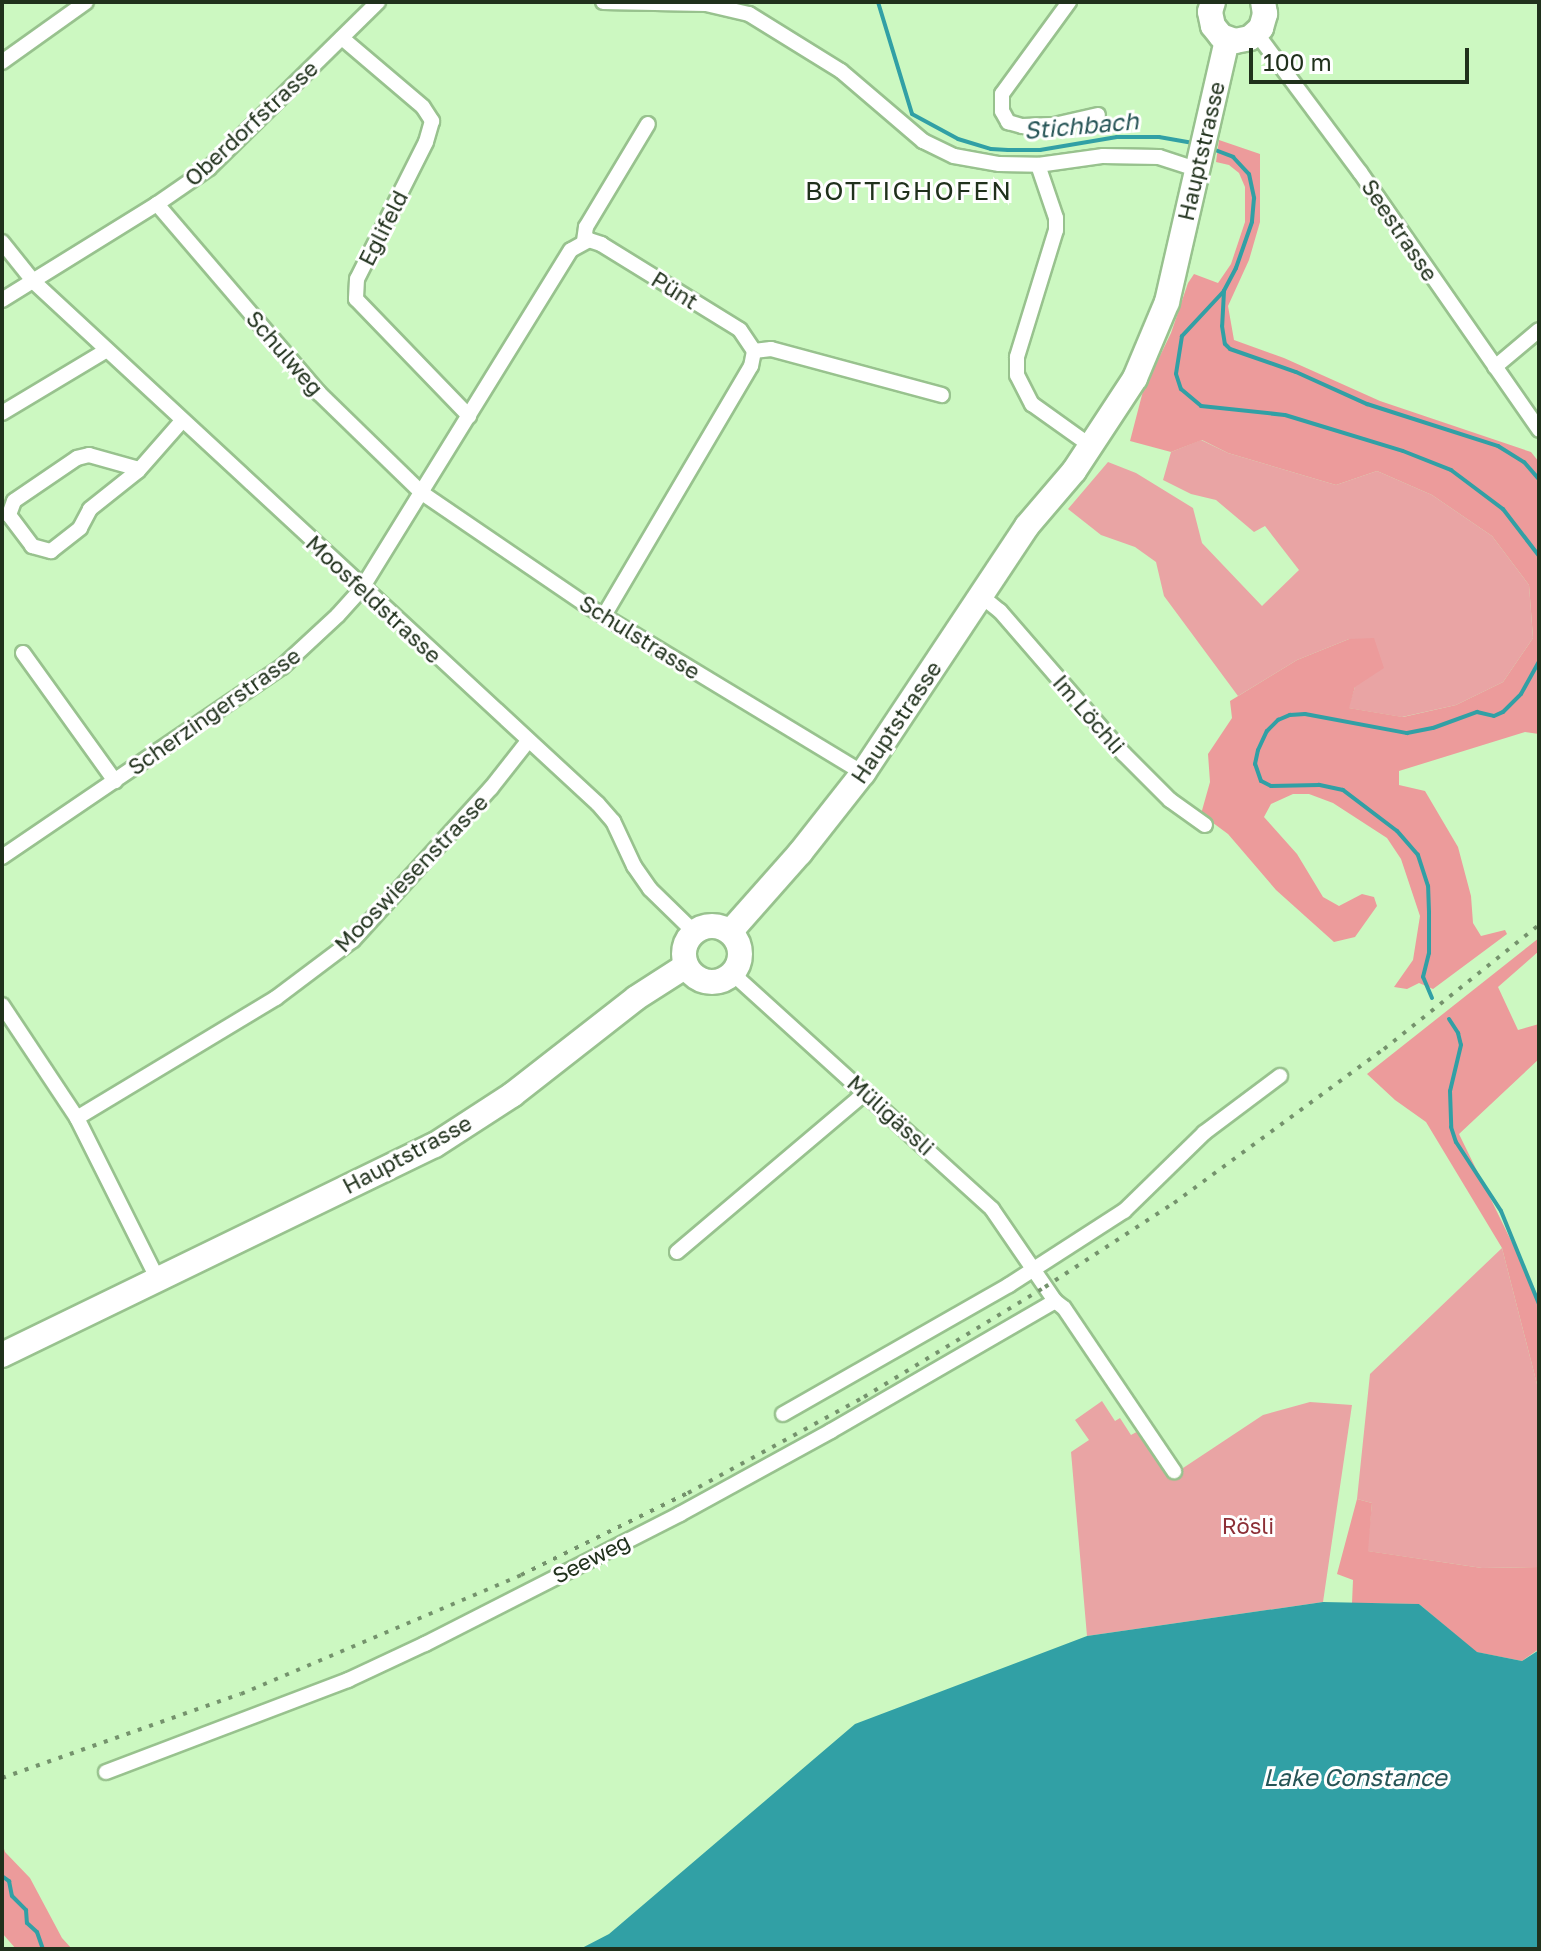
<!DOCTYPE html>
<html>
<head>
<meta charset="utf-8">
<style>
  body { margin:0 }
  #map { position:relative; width:1541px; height:1951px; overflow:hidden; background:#ccf8c1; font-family:"Golos Text",sans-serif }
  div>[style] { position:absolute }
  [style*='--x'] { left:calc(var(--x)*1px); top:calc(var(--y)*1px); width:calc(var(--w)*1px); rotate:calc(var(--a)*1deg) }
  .green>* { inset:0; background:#e9a4a4 }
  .forest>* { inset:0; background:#ec9b9b }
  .water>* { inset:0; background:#31a0a5 }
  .stream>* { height:4px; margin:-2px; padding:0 2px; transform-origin:2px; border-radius:2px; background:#31a0a5 }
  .roads { filter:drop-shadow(2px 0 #98c28e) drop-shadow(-2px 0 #98c28e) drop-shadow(0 2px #98c28e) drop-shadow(0 -2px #98c28e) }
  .street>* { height:14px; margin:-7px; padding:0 7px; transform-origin:7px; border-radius:7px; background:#fff }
  .primary>* { height:24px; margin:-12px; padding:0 12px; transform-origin:12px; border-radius:12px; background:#fff }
  .primary>.ring { margin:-12px; padding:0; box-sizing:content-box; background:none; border:24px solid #fff; border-radius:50% }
  .rail>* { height:4px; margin-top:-2px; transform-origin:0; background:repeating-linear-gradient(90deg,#74926c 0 4px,transparent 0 12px) }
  span { translate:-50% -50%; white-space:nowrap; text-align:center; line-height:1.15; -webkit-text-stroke:6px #fff; paint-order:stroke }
  .street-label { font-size:22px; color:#20311c }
  .park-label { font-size:22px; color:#8c2f36 }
  .water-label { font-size:24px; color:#275557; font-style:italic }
  .quarter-label { font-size:26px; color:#20311c; letter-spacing:2px }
  .frame { position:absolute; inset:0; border:4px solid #20311c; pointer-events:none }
  .scale { position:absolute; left:1249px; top:48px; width:220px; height:36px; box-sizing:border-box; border:4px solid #20311c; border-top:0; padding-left:10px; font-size:24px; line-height:28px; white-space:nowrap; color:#20311c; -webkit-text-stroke:6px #fff; paint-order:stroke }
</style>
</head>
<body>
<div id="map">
  <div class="green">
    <div style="clip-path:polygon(1201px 440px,1228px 453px,1336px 485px,1377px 471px,1432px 495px,1492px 536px,1529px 585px,1533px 638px,1503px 682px,1456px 705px,1402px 717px,1348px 708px,1355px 687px,1349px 639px,1297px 660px,1238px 696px,1164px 596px,1156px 562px,1135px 547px,1101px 535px,1068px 509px,1108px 462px,1136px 473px,1193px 508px,1202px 543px,1262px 606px,1299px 570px,1265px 526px,1254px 532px,1216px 500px,1191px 494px,1163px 480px,1171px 452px)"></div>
    <div style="clip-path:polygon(1502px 1248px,1539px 1392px,1539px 1567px,1482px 1568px,1367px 1551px,1372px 1503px,1357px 1499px,1370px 1374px)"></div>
    <div style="clip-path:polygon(1102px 1401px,1115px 1421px,1120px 1418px,1131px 1435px,1140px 1430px,1171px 1476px,1263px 1415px,1310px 1402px,1352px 1405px,1323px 1602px,1087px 1636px,1071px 1452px,1089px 1440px,1075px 1420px)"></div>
  </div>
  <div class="forest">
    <div style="clip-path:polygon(1219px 140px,1260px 154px,1260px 222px,1249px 260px,1228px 306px,1234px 340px,1284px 358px,1380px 401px,1531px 452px,1539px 462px,1539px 734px,1525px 732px,1399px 771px,1399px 785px,1425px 791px,1458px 847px,1471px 896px,1473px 923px,1481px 936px,1505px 930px,1507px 934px,1433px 989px,1419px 983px,1407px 989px,1394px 987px,1413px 960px,1420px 916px,1401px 859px,1387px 838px,1333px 803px,1309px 794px,1293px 794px,1271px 804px,1264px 817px,1297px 854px,1323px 897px,1339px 906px,1362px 894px,1374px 897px,1377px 906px,1355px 937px,1334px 942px,1276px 890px,1228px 834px,1201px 814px,1210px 782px,1208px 754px,1232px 718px,1230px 701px,1297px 660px,1349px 639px,1374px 638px,1384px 668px,1355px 687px,1349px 708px,1403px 717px,1456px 705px,1503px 682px,1533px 638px,1529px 585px,1492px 536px,1432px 495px,1377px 471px,1336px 485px,1228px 453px,1202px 440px,1171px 452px,1130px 441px,1143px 391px,1171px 333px,1188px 283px,1194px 274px,1218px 283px,1231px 264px,1245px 222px,1245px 187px,1239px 173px,1229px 165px,1216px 162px)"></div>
    <div style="clip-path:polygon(1539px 938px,1539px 951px,1498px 987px,1518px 1030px,1539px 1024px,1539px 1059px,1459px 1134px,1539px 1298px,1539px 1392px,1502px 1248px,1426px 1122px,1395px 1100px,1367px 1074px)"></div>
    <div style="clip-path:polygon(1357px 1499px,1372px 1503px,1368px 1551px,1482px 1568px,1539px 1567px,1539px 1649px,1522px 1661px,1476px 1652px,1419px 1604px,1352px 1603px,1353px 1580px,1337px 1574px)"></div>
    <div style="clip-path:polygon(2px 1842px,5px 1852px,30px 1878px,62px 1938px,72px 1949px,16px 1949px,2px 1933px)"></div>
  </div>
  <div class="water">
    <div style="clip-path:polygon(1323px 1602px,1419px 1604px,1477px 1652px,1522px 1661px,1539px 1650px,1539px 1949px,580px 1949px,609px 1934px,855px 1724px,1087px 1636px)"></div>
  </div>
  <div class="stream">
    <div style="--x:878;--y:2;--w:117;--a:73.1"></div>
    <div style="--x:912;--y:114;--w:52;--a:28.5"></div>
    <div style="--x:958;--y:139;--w:34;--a:17"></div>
    <div style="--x:991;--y:149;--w:17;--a:3"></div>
    <div style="--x:1008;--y:150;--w:32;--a:0"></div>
    <div style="--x:1040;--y:150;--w:78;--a:-9.6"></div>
    <div style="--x:1117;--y:137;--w:42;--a:0"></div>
    <div style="--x:1159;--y:137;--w:36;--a:10"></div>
    <div style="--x:1210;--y:148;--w:25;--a:21"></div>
    <div style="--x:1233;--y:157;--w:23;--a:47"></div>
    <div style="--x:1249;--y:174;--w:25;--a:78"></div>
    <div style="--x:1254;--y:198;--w:24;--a:95"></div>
    <div style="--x:1252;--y:222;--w:49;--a:109.2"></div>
    <div style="--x:1236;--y:268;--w:26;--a:118"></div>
    <div style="--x:1224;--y:291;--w:62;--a:133"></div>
    <div style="--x:1182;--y:336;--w:38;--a:99"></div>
    <div style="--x:1176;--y:374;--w:16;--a:72"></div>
    <div style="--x:1181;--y:389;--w:26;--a:40"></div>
    <div style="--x:1201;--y:406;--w:84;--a:6.1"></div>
    <div style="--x:1285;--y:415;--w:123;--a:17"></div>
    <div style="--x:1403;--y:451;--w:52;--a:21.6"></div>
    <div style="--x:1451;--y:470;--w:65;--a:36.9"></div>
    <div style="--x:1503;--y:509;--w:59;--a:52.5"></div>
    <div style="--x:1224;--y:291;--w:35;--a:93"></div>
    <div style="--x:1222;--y:326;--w:18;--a:81"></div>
    <div style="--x:1225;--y:344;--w:7;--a:45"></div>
    <div style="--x:1230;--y:349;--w:70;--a:19.2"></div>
    <div style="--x:1296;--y:372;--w:78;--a:24.3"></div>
    <div style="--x:1367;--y:404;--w:138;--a:17.8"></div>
    <div style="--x:1498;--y:446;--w:31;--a:32"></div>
    <div style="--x:1524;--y:462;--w:23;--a:49"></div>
    <div style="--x:1432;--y:998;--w:23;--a:-113"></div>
    <div style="--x:1423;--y:977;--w:25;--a:-76"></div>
    <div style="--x:1429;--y:953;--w:41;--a:-90"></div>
    <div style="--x:1429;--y:912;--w:26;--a:-92"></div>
    <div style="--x:1428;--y:886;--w:33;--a:-108"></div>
    <div style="--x:1418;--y:855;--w:32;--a:-131"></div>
    <div style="--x:1397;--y:831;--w:68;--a:-142.8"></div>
    <div style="--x:1343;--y:790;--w:25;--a:-168"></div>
    <div style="--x:1319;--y:785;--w:48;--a:178.8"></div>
    <div style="--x:1271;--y:786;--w:11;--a:-153"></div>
    <div style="--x:1261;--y:781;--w:18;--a:-109"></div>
    <div style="--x:1255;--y:764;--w:14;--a:-78"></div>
    <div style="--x:1258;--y:750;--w:21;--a:-65"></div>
    <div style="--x:1267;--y:731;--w:16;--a:-45"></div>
    <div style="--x:1278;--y:720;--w:13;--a:-23"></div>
    <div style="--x:1290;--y:715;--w:15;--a:-4"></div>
    <div style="--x:1305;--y:714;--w:104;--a:10.6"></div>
    <div style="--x:1407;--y:733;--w:26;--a:-11"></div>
    <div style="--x:1433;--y:728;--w:47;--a:-20"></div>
    <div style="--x:1477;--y:712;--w:17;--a:13"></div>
    <div style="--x:1494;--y:716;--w:10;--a:-24"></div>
    <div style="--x:1503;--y:712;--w:25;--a:-45"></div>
    <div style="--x:1521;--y:694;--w:38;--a:-61"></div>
    <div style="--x:1449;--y:1019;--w:17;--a:57"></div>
    <div style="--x:1458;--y:1033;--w:12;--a:76"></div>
    <div style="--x:1461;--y:1045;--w:47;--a:103.4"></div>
    <div style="--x:1450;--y:1091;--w:36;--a:88"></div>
    <div style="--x:1451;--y:1127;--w:16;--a:72"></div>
    <div style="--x:1456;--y:1142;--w:82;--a:56.9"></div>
    <div style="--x:1501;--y:1211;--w:100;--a:67.8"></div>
    <div style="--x:2;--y:1876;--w:9;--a:36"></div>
    <div style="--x:9;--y:1881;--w:15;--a:79"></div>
    <div style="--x:12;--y:1896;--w:20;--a:45"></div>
    <div style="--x:26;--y:1910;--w:13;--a:86"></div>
    <div style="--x:27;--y:1923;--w:13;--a:42"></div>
    <div style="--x:37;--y:1932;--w:18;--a:71"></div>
  </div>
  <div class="roads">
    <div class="street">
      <div style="--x:603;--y:2;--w:103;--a:1.1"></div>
      <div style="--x:706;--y:4;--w:44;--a:13.1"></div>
      <div style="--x:749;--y:14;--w:108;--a:31.8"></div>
      <div style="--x:841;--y:71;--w:108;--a:40.5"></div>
      <div style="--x:923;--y:141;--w:34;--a:26"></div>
      <div style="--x:954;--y:156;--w:46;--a:10.1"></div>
      <div style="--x:999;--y:164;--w:39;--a:1"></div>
      <div style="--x:1038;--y:165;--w:66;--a:-7.9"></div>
      <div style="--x:1103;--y:156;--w:56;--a:1"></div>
      <div style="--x:1159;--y:157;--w:40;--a:18"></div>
      <div style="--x:1069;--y:2;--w:114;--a:126.1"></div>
      <div style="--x:1002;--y:94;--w:17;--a:90"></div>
      <div style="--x:1002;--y:111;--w:13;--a:61"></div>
      <div style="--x:1008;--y:122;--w:15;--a:16"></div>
      <div style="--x:1022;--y:126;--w:32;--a:-2"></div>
      <div style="--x:1054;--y:125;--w:45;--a:-12.8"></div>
      <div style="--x:1257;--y:34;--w:172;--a:53.3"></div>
      <div style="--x:1360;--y:172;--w:314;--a:55.2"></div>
      <div style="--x:342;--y:38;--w:106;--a:40.4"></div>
      <div style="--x:423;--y:107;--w:17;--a:57"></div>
      <div style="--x:432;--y:121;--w:22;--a:106"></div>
      <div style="--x:426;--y:142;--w:153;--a:116.7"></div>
      <div style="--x:357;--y:279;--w:20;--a:93"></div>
      <div style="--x:356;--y:299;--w:163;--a:46"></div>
      <div style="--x:2;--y:62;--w:103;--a:-35.5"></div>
      <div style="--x:1038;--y:165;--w:56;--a:71.2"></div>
      <div style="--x:1056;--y:218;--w:12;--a:90"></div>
      <div style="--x:1056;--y:230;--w:133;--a:107.1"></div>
      <div style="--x:1017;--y:357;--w:18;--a:90"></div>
      <div style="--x:1017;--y:375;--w:33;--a:63"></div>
      <div style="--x:1032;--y:404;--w:60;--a:35.5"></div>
      <div style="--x:157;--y:204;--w:249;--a:49.4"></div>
      <div style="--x:319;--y:393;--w:144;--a:44.2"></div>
      <div style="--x:422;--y:493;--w:202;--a:34.3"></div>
      <div style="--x:589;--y:607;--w:320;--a:31.2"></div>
      <div style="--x:584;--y:241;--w:14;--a:-82"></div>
      <div style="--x:586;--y:227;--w:120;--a:-59"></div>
      <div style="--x:2;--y:242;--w:51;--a:51.3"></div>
      <div style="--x:34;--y:282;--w:768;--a:42.79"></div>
      <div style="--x:598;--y:804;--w:23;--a:49"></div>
      <div style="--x:613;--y:821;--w:50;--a:65"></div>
      <div style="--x:634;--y:866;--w:28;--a:55"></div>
      <div style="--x:650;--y:889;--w:62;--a:44.3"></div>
      <div style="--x:2;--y:300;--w:182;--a:-31.8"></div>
      <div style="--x:157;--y:204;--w:63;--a:-34.7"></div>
      <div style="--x:209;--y:168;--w:237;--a:-44.5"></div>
      <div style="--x:754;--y:351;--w:17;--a:-7"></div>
      <div style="--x:771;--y:349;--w:177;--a:15.1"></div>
      <div style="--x:1495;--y:367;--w:57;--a:-40.1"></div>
      <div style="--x:2;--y:413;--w:122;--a:-31"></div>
      <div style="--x:139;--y:469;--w:52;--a:-164.4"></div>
      <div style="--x:89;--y:455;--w:12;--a:166"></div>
      <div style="--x:77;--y:458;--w:76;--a:145.7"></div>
      <div style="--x:14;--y:501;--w:15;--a:110"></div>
      <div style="--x:9;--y:515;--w:39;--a:53"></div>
      <div style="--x:32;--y:546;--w:20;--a:15"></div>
      <div style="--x:51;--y:551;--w:37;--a:-38"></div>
      <div style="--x:80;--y:528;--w:21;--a:-62"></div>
      <div style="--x:90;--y:509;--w:61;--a:-38.4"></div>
      <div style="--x:138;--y:471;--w:67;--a:-48.7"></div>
      <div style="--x:980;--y:595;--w:26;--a:39"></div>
      <div style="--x:1000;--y:611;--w:189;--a:49.1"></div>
      <div style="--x:1124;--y:754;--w:65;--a:45"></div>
      <div style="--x:1170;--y:800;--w:43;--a:35.5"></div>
      <div style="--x:23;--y:653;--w:158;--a:54.3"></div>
      <div style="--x:2;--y:857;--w:338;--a:-34.2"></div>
      <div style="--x:282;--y:667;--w:76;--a:-42.9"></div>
      <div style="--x:338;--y:615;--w:36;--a:-48"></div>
      <div style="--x:362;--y:588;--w:397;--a:-58.3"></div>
      <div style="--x:571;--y:250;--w:21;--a:-29"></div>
      <div style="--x:589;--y:240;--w:13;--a:18"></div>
      <div style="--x:601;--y:244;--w:163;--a:31.7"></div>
      <div style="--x:740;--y:330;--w:25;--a:56"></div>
      <div style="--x:754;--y:351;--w:15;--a:101"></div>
      <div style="--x:751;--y:366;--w:290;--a:120.5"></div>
      <div style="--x:733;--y:974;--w:350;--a:42.2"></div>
      <div style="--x:992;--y:1209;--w:112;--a:55.6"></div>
      <div style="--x:1055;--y:1301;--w:11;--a:38"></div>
      <div style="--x:1064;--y:1308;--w:197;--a:56"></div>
      <div style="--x:2;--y:1005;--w:136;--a:56.4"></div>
      <div style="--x:77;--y:1118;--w:179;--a:63.4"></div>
      <div style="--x:77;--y:1118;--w:232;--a:-31.1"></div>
      <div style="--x:276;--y:998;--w:96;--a:-37"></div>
      <div style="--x:353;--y:940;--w:205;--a:-47.8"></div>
      <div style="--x:491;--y:788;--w:60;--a:-51.8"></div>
      <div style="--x:677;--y:1252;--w:246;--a:-40.2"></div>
      <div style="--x:783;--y:1414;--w:260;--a:-29.7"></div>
      <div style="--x:1009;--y:1285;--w:137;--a:-32.8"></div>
      <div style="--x:1124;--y:1211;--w:112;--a:-44.3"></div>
      <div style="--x:1204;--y:1133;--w:95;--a:-36.9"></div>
      <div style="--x:106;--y:1772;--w:259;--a:-20.8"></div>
      <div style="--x:348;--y:1680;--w:85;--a:-25.1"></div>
      <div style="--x:425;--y:1644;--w:286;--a:-27"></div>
      <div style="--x:680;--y:1514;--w:172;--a:-28.8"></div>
      <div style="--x:831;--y:1431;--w:259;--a:-30.1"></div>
    </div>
    <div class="primary">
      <div style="--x:1213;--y:2;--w:10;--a:107"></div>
      <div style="--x:1210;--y:12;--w:14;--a:78"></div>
      <div style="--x:1213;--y:26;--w:13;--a:51"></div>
      <div style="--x:1221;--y:36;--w:15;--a:20"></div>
      <div style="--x:1235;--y:41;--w:15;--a:-11"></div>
      <div style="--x:1250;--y:38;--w:15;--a:-42"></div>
      <div style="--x:1261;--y:28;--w:15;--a:-74"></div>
      <div style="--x:1265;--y:14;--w:12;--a:-99"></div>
      <div class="ring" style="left:684px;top:926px;width:32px;height:32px"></div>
      <div style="--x:730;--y:932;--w:106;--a:-48.5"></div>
      <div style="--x:800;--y:853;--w:102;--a:-51.8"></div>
      <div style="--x:863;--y:773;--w:296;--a:-56.4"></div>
      <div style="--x:1027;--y:526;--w:72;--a:-49.5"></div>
      <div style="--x:1074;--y:471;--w:111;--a:-56.7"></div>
      <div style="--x:1135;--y:378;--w:82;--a:-67.2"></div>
      <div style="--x:1167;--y:302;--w:269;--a:-77.1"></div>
      <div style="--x:2;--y:1355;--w:481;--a:-25.9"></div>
      <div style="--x:435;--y:1145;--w:92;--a:-33"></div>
      <div style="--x:512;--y:1095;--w:157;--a:-38"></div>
      <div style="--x:636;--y:998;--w:59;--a:-32.6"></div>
    </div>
  </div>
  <div class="rail">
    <div style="--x:2;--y:1778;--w:253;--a:-19.4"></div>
    <div style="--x:241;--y:1694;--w:304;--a:-23"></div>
    <div style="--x:521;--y:1575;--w:186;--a:-26.2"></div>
    <div style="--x:688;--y:1493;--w:200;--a:-28.6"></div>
    <div style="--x:864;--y:1397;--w:212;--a:-31.3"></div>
    <div style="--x:1045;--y:1287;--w:154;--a:-33.1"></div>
    <div style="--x:1174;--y:1203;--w:260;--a:-36.3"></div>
    <div style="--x:1384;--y:1049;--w:198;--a:-38.7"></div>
  </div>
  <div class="street-label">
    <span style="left:251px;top:123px;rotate:-43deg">Oberdorfstrasse</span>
    <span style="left:1201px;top:151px;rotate:-77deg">Hauptstrasse</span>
    <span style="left:383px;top:228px;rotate:-63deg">Eglifeld</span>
    <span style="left:1400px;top:230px;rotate:56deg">Seestrasse</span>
    <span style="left:675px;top:290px;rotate:32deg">Pünt</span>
    <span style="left:285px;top:353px;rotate:49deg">Schulweg</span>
    <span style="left:374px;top:599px;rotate:43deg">Moosfeldstrasse</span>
    <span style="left:640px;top:637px;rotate:32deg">Schulstrasse</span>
    <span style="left:214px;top:711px;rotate:-35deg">Scherzingerstrasse</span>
    <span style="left:1089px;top:714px;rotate:49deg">Im Löchli</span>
    <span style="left:896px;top:722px;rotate:-56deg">Hauptstrasse</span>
    <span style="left:411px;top:873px;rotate:-46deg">Mooswiesenstrasse</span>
    <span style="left:891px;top:1115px;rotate:42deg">Müligässli</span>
    <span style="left:407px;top:1154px;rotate:-28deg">Hauptstrasse</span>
    <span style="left:591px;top:1558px;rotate:-27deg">Seeweg</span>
  </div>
  <div class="park-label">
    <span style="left:1248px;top:1526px">Rösli</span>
  </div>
  <div class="water-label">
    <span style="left:1081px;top:125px;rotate:-5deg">Stichbach</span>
    <span style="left:1355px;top:1777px">Lake Constance</span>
  </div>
  <div class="quarter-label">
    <span style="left:909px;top:191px">BOTTIGHOFEN</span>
  </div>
  <div class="frame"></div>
  <div class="scale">100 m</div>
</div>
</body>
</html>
